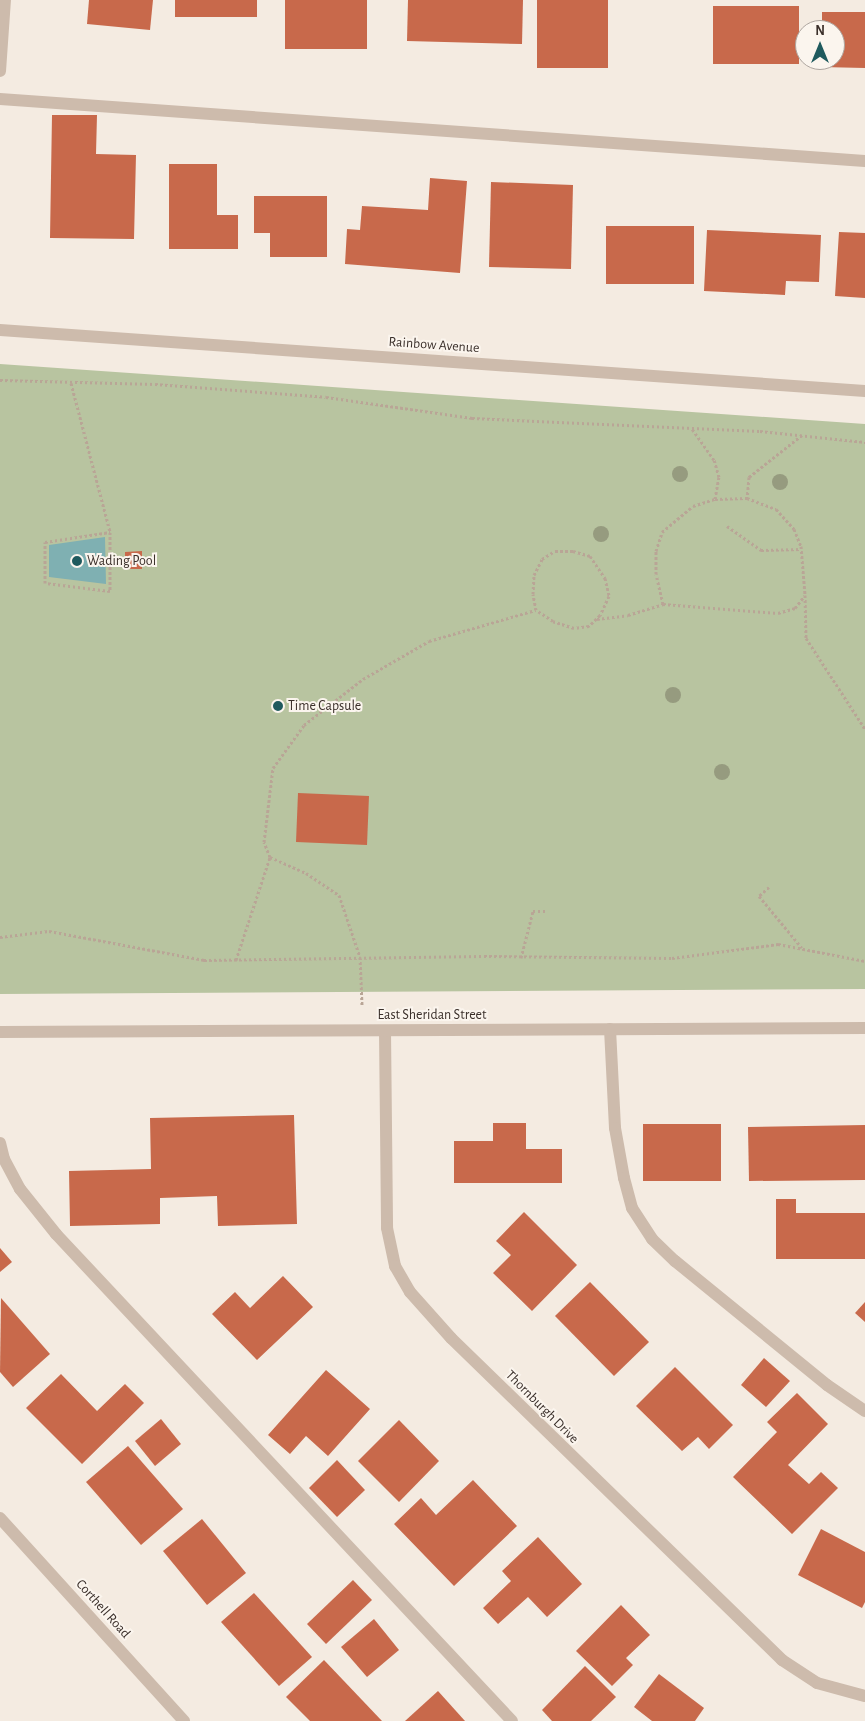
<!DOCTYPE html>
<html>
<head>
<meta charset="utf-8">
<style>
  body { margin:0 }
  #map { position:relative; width:865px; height:1721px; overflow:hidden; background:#f4ebe1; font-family:"Alegreya Sans",sans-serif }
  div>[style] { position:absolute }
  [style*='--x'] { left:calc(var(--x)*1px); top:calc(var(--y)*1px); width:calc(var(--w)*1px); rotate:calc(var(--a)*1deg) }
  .green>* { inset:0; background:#b8c4a0 }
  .water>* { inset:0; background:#7fb0b2 }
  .building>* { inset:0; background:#c8694b }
  .path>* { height:3px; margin-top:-1.5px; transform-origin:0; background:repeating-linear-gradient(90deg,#b9a596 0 2.5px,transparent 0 5px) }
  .minor>* { height:12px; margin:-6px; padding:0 6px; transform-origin:6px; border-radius:6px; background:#cdbbac }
  .trees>* { width:16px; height:16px; margin:-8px; border-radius:50%; background:#969b7f }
  .dots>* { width:14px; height:14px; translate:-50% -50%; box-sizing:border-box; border:2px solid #fbf5ee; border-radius:50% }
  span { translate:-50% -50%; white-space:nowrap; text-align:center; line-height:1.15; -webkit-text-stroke:4px #fbf5ee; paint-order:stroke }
  .street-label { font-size:14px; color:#3b302b }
  .poi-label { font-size:14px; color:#3b302b }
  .left { translate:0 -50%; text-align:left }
  .north { position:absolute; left:795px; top:20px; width:50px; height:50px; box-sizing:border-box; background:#fbf5ee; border:1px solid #aea6a0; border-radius:50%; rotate:0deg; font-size:14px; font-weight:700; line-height:20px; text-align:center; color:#3b302b }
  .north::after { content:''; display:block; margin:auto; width:18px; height:22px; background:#1f5a5e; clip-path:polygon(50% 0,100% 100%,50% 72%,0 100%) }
</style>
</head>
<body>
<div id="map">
  <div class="green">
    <div style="clip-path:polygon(0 364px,865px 424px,865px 989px,0 994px)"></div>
  </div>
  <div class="water">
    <div style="clip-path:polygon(105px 537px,106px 584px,49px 577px,49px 545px)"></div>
  </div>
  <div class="building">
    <div style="clip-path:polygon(89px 0,153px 0,150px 30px,87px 24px)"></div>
    <div style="clip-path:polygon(175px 0,257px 0,257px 17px,175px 17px)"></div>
    <div style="clip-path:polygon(285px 0,367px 0,367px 49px,285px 49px)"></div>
    <div style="clip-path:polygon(408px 0,523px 0,522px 44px,407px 41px)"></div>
    <div style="clip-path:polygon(537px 0,608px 0,608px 68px,537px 68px)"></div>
    <div style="clip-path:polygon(713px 6px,799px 6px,799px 64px,713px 64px)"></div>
    <div style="clip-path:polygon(822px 12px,865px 12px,865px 68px,821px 67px,821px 60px,835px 60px,835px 30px,822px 30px)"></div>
    <div style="clip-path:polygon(52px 115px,97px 115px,96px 154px,136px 155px,134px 239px,50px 238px)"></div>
    <div style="clip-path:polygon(169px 164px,217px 164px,217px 215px,238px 215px,238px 249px,169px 249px)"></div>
    <div style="clip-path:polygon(430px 178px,467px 181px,460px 273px,345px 264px,347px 229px,360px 230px,362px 206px,428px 210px)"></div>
    <div style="clip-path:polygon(491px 182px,573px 185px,571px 269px,489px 267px)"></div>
    <div style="clip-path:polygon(254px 196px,327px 196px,327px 257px,270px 257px,270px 233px,254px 233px)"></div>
    <div style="clip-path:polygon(606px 226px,694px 226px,694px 284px,606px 284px)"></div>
    <div style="clip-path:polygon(707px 230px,821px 235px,819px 282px,786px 281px,785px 295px,704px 291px)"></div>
    <div style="clip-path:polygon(839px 232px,865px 233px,865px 298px,835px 296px)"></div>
    <div style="clip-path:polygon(142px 551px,142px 569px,125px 569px,125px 552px)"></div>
    <div style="clip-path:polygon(298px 793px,369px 796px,367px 845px,296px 842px)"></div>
    <div style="clip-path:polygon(294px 1115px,297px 1224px,218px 1226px,217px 1196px,160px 1198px,160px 1224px,70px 1226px,69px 1171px,151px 1169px,150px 1118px)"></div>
    <div style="clip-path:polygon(493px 1123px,526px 1123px,526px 1149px,562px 1149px,562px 1183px,454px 1183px,454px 1141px,493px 1141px)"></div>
    <div style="clip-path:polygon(643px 1124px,721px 1124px,721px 1181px,643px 1181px)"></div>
    <div style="clip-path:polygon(865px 1125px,865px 1180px,749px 1181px,748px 1127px)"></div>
    <div style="clip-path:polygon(776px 1199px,796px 1199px,796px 1213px,865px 1213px,865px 1259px,776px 1259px)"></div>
    <div style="clip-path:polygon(524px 1212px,577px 1265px,532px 1311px,493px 1273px,511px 1255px,496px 1241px)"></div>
    <div style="clip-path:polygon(0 1248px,12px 1262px,0 1272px)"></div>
    <div style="clip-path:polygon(283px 1276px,313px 1307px,257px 1360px,212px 1314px,235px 1292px,250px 1308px)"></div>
    <div style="clip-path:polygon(590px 1282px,649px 1342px,614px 1376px,555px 1316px)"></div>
    <div style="clip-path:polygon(1px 1298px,50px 1354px,13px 1387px,0 1372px)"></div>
    <div style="clip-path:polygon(865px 1302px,865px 1322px,855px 1313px)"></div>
    <div style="clip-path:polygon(764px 1358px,790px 1381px,766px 1407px,741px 1385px)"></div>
    <div style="clip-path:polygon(675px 1367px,733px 1425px,709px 1449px,698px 1437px,682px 1451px,636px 1406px)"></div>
    <div style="clip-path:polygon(326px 1370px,370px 1409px,328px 1456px,306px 1436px,290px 1454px,268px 1435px)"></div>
    <div style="clip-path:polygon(61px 1374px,97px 1411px,125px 1384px,144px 1403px,82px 1464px,26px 1408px)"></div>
    <div style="clip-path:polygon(797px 1393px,828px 1424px,788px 1465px,809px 1484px,821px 1472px,838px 1488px,792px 1534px,733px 1477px,777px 1432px,767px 1422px)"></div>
    <div style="clip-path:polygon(161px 1419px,181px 1444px,155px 1466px,135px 1441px)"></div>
    <div style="clip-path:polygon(399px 1420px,439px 1461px,399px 1502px,358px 1461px)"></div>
    <div style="clip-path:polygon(128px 1446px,183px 1509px,141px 1545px,86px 1482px)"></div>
    <div style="clip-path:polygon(337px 1460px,365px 1490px,337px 1517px,309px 1488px)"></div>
    <div style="clip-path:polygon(473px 1480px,517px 1526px,454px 1586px,394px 1524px,421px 1498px,436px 1515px)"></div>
    <div style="clip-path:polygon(202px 1519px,246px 1573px,207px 1605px,163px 1551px)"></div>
    <div style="clip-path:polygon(821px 1529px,865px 1552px,865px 1602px,862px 1608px,798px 1575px)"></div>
    <div style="clip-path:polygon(538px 1537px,582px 1584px,547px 1617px,528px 1597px,498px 1624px,483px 1608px,511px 1581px,502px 1571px)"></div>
    <div style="clip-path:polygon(353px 1580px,372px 1600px,326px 1644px,307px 1624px)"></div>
    <div style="clip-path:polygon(254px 1593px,312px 1657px,279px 1686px,221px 1622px)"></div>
    <div style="clip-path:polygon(621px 1605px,650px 1635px,626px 1658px,633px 1665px,612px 1686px,576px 1651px)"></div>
    <div style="clip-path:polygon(374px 1619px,399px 1650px,367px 1677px,341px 1647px)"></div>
    <div style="clip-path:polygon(324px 1660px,382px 1721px,310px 1721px,286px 1697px)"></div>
    <div style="clip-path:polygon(585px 1666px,616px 1697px,591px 1721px,552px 1721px,542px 1710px)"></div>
    <div style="clip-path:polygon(659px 1674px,704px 1708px,695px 1721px,652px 1721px,634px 1707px)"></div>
    <div style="clip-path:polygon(438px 1691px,465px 1721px,405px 1721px)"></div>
  </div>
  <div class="path">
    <div style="--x:0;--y:380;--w:155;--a:1.5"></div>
    <div style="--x:155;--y:384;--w:171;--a:4.3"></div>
    <div style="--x:326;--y:397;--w:148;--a:8.2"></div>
    <div style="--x:472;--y:418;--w:288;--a:2.6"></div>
    <div style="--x:760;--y:431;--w:106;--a:6"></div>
    <div style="--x:71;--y:383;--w:154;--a:75.3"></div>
    <div style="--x:110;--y:532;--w:59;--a:90"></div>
    <div style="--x:110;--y:591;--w:65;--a:-173"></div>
    <div style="--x:45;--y:583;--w:41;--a:-90"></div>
    <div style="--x:45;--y:542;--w:66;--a:-8.7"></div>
    <div style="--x:802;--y:435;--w:68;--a:141.6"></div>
    <div style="--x:749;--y:477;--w:21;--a:95"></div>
    <div style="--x:747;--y:498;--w:31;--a:21"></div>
    <div style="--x:776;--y:509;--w:27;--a:48"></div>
    <div style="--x:794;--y:529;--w:18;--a:68"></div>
    <div style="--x:801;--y:546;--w:49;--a:85.3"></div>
    <div style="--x:715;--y:499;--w:32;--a:-2"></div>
    <div style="--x:727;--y:526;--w:42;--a:35.2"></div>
    <div style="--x:761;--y:550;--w:40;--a:-1.4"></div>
    <div style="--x:663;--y:604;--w:115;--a:4.5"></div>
    <div style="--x:778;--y:613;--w:18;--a:-16"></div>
    <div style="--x:795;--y:608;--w:16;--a:-52"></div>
    <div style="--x:805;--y:595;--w:43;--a:88.7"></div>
    <div style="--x:806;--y:638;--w:108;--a:57"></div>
    <div style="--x:597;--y:619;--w:31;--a:-7"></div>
    <div style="--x:628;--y:615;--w:37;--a:-17"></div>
    <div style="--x:663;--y:604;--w:31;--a:-103"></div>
    <div style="--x:656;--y:574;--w:23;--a:-90"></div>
    <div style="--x:656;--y:551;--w:20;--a:-72"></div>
    <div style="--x:662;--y:532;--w:40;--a:-40"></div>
    <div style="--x:693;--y:506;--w:23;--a:-18"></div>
    <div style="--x:715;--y:499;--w:22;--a:-80"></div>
    <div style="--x:719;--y:477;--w:18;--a:-106"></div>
    <div style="--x:714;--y:460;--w:39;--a:-125"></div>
    <div style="--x:270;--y:857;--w:16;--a:-112"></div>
    <div style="--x:264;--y:842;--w:75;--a:-83.1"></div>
    <div style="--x:273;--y:768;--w:53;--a:-54.2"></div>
    <div style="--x:304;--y:725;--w:75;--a:-37.9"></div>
    <div style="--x:363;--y:679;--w:76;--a:-29.9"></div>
    <div style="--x:429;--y:641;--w:111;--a:-16.2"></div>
    <div style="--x:536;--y:610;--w:16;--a:-101"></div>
    <div style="--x:533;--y:594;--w:19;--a:-87"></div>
    <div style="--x:534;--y:575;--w:18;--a:-63"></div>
    <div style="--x:542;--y:559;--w:15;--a:-32"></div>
    <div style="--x:555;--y:551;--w:18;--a:0"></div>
    <div style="--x:573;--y:551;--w:18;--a:16"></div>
    <div style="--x:590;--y:556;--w:27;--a:56"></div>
    <div style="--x:605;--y:578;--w:18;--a:77"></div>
    <div style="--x:609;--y:596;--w:21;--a:115"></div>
    <div style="--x:600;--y:615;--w:16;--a:135"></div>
    <div style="--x:589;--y:626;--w:15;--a:172"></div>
    <div style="--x:574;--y:628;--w:22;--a:-162"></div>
    <div style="--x:553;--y:621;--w:20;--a:-147"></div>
    <div style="--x:769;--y:887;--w:13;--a:138"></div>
    <div style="--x:759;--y:896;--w:67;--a:50.4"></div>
    <div style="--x:0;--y:937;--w:49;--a:-7"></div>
    <div style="--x:49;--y:931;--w:158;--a:10.6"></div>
    <div style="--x:204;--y:960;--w:280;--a:-0.8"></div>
    <div style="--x:484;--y:956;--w:188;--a:0.6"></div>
    <div style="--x:672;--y:958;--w:107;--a:-7.5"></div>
    <div style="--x:778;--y:944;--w:89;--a:11.1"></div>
    <div style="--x:521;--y:958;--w:49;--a:-75.7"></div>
    <div style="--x:533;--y:911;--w:13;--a:0"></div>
    <div style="--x:236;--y:960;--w:108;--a:-71.7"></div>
    <div style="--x:270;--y:857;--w:39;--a:24"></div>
    <div style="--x:306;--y:873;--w:40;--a:34"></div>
    <div style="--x:339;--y:895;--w:65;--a:71.3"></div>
    <div style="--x:360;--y:957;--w:48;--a:87.6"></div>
  </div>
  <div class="minor">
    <div style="--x:0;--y:71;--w:71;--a:-86"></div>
    <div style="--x:0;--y:99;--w:867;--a:4.1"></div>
    <div style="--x:0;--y:330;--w:867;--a:4.03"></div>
    <div style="--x:610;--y:1029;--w:99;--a:87.1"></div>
    <div style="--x:615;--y:1128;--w:51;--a:79.8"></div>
    <div style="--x:624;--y:1178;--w:31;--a:75"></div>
    <div style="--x:632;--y:1208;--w:37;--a:57"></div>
    <div style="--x:652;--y:1239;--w:32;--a:44"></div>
    <div style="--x:675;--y:1261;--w:196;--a:39.2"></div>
    <div style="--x:827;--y:1385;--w:46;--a:34.4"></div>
    <div style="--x:385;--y:1031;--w:197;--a:89.4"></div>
    <div style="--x:387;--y:1228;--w:39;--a:78"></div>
    <div style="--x:395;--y:1266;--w:30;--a:60"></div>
    <div style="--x:410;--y:1292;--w:62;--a:48.3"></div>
    <div style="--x:451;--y:1338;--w:462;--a:44.2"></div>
    <div style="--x:782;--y:1660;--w:42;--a:33.3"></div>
    <div style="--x:817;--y:1683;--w:50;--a:15.2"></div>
    <div style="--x:0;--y:1032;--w:865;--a:-0.26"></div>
    <div style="--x:0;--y:1143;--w:16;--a:76"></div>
    <div style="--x:4;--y:1159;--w:34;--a:62"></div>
    <div style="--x:20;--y:1189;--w:58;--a:51.3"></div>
    <div style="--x:56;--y:1234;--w:667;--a:46.88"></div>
    <div style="--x:0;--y:1518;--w:274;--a:47.8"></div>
  </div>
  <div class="trees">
    <div style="left:680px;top:474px"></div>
    <div style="left:780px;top:482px"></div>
    <div style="left:601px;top:534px"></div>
    <div style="left:673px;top:695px"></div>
    <div style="left:722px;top:772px"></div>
  </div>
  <div class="dots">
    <div style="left:77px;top:561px;background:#1f5a5e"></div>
    <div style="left:278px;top:706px;background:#1f5a5e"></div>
  </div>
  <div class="street-label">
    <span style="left:434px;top:345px;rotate:4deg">Rainbow Avenue</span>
    <span style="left:432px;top:1015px">East Sheridan Street</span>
    <span style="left:542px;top:1407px;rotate:45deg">Thornburgh Drive</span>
    <span style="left:103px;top:1609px;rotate:48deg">Corthell Road</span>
  </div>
  <div class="poi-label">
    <span class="left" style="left:87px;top:561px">Wading Pool</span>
    <span class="left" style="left:288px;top:706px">Time Capsule</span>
  </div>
  <div class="north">N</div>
</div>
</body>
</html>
